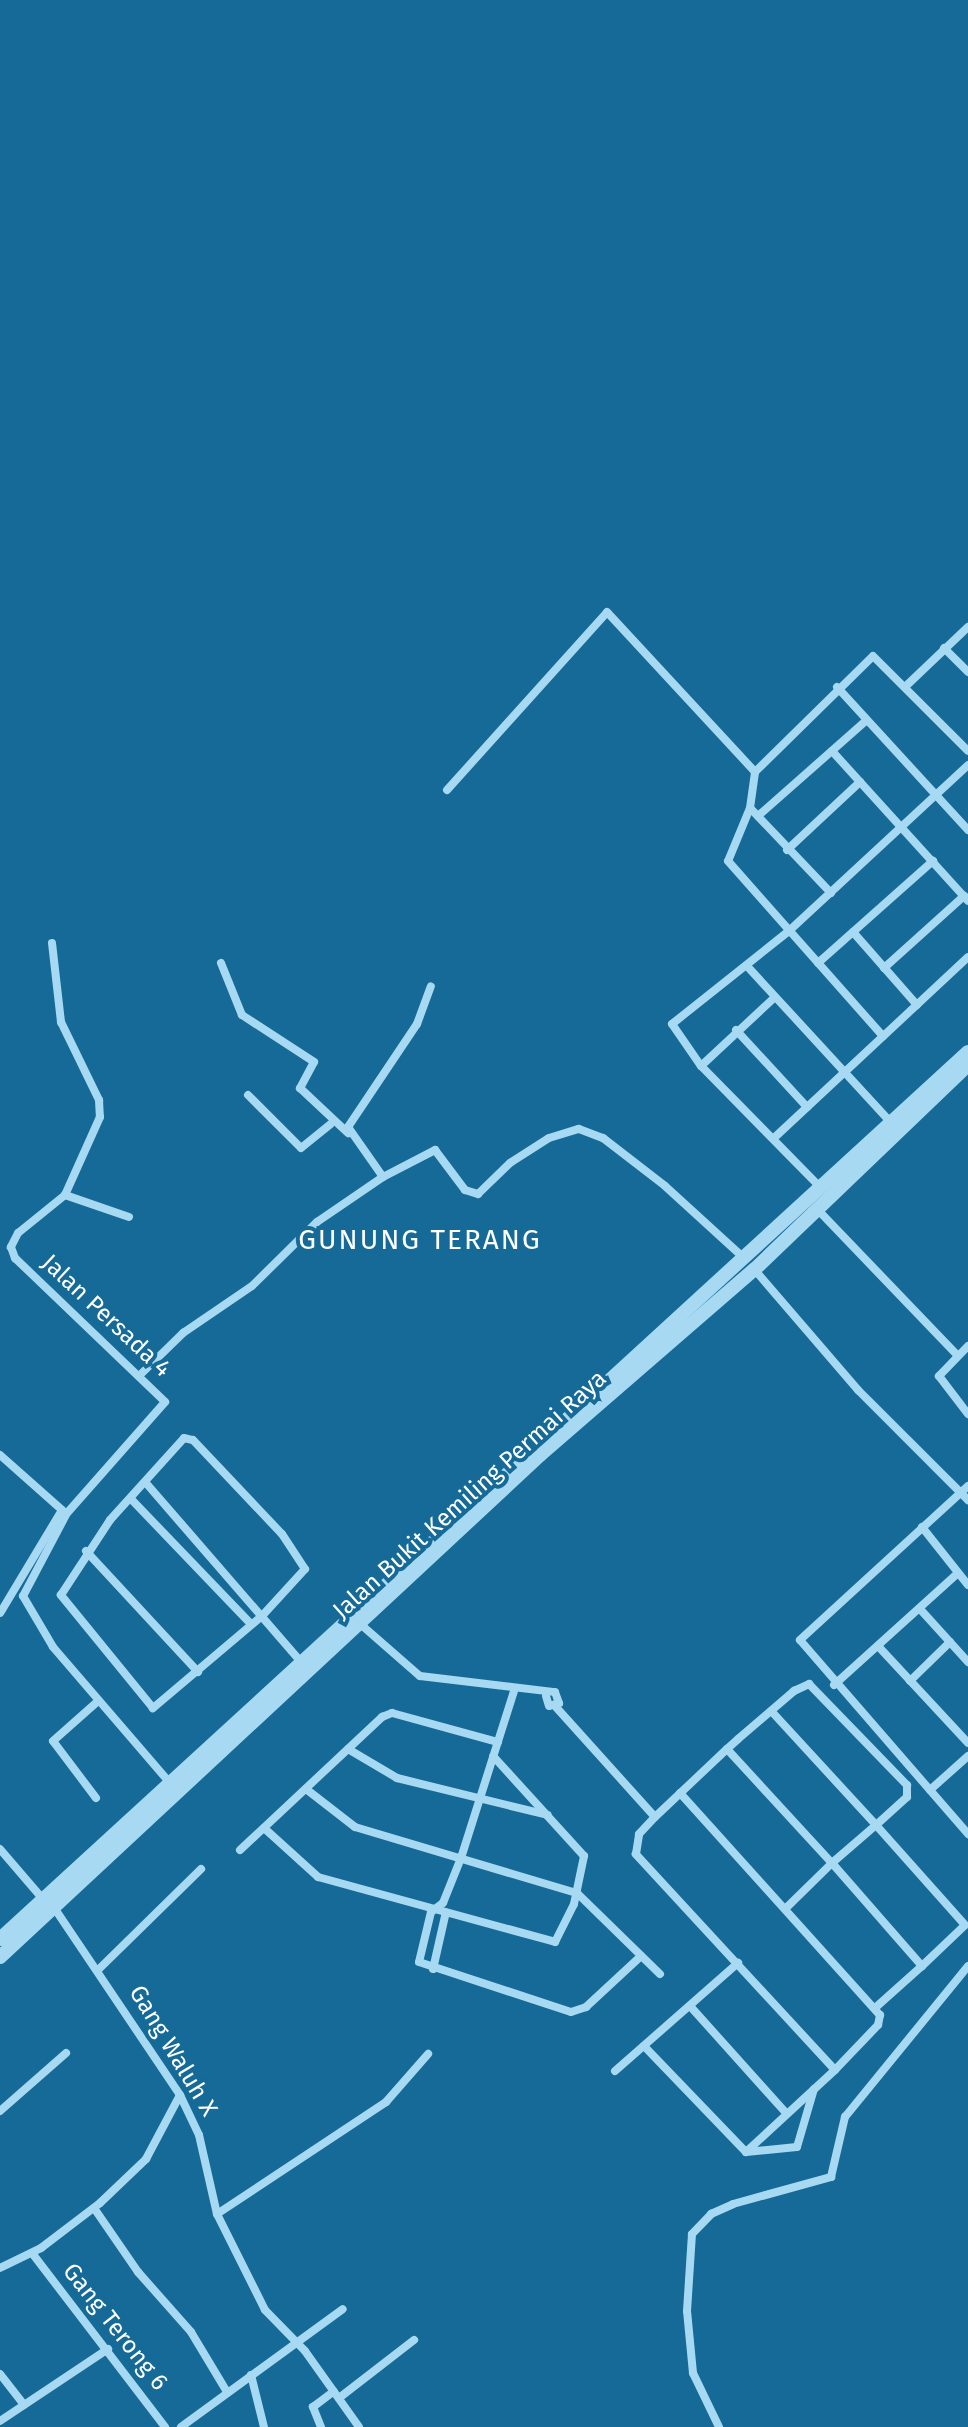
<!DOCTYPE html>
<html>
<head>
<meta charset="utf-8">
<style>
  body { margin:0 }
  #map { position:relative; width:968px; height:2427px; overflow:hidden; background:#156a97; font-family:"Fira Sans",sans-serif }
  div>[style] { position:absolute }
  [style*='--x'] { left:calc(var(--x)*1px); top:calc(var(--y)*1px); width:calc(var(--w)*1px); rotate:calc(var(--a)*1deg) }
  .minor>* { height:8px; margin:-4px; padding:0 4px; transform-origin:4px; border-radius:4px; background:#a7d9f2 }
  .tertiary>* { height:14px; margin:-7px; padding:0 7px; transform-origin:7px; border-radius:7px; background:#a7d9f2 }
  span { translate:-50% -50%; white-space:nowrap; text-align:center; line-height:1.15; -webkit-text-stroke:8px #156a97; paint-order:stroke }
  .street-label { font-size:24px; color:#fff }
  .quarter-label { font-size:28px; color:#fff; letter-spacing:2px }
</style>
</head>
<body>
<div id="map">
  <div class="minor">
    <div style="--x:944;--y:648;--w:34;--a:45"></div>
    <div style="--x:906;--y:686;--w:86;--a:-43.6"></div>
    <div style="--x:837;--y:687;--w:194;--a:47.5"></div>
    <div style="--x:832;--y:751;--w:202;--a:47.8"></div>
    <div style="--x:447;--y:790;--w:239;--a:-48"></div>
    <div style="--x:607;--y:612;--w:218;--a:47.2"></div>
    <div style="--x:750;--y:808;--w:36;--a:-82"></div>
    <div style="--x:755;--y:772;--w:165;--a:-44.5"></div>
    <div style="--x:873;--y:656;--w:134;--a:45"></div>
    <div style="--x:758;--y:816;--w:145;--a:-41.4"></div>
    <div style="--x:787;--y:850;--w:100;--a:-43"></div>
    <div style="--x:831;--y:893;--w:117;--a:-133.6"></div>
    <div style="--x:750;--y:808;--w:57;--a:112.5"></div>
    <div style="--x:728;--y:861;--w:234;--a:48.5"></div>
    <div style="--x:853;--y:932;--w:97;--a:48.8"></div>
    <div style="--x:52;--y:943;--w:80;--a:83.5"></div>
    <div style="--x:61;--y:1022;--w:87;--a:64"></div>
    <div style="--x:99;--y:1100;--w:17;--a:87"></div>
    <div style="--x:100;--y:1117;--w:85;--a:114.2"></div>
    <div style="--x:221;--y:963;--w:56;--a:68"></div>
    <div style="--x:242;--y:1015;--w:86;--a:33.1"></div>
    <div style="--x:314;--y:1062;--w:30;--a:118"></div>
    <div style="--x:300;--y:1088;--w:66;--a:43.2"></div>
    <div style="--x:818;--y:963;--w:154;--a:-41.6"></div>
    <div style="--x:747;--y:966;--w:216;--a:47.4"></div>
    <div style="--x:884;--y:968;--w:108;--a:-42"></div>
    <div style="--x:736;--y:1030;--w:105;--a:47.3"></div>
    <div style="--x:701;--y:1066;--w:101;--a:-43"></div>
    <div style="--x:248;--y:1095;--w:75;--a:45"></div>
    <div style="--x:301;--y:1148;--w:38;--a:-39"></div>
    <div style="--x:774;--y:1138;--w:265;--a:-43"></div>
    <div style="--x:383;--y:1177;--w:59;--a:-27.4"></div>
    <div style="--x:435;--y:1150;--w:50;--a:53.1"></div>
    <div style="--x:465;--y:1190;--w:14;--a:17"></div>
    <div style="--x:478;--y:1194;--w:45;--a:-44.1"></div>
    <div style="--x:510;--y:1163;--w:46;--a:-32.7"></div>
    <div style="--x:549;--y:1138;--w:31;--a:-17"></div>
    <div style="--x:579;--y:1129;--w:26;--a:21"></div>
    <div style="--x:603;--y:1138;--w:78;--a:37.7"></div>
    <div style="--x:665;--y:1186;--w:108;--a:42.4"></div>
    <div style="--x:821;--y:1188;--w:171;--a:-134.5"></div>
    <div style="--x:701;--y:1066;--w:51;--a:-124.6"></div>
    <div style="--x:672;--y:1024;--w:151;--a:-38.5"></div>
    <div style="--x:790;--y:930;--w:243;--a:-42.8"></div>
    <div style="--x:818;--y:1210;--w:201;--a:46.2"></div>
    <div style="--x:129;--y:1217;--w:68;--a:-161"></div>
    <div style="--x:65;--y:1195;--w:60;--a:141"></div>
    <div style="--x:18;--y:1233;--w:16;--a:117"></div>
    <div style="--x:11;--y:1247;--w:12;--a:70"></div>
    <div style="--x:15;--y:1258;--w:208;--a:43.8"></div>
    <div style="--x:165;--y:1402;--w:148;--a:131.4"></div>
    <div style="--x:67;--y:1513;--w:94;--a:117.9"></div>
    <div style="--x:23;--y:1596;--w:59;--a:59.5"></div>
    <div style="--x:53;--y:1647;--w:181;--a:49.3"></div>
    <div style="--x:754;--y:1269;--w:160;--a:49.3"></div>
    <div style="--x:858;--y:1390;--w:156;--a:45"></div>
    <div style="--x:968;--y:1346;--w:42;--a:134"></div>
    <div style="--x:939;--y:1376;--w:48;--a:52.7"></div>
    <div style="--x:141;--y:1374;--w:59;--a:-44.3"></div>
    <div style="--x:183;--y:1333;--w:83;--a:-34.3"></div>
    <div style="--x:252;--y:1286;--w:91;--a:-44.6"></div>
    <div style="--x:317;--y:1222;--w:80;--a:-34.3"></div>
    <div style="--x:383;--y:1177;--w:61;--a:-125"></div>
    <div style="--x:348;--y:1127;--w:124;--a:-56.2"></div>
    <div style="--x:417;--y:1024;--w:40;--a:-69.8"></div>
    <div style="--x:184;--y:1438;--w:9;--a:13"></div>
    <div style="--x:193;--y:1440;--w:129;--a:46.6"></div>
    <div style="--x:282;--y:1534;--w:42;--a:56.7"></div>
    <div style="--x:305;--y:1569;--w:64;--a:132.5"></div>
    <div style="--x:262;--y:1616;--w:143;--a:139.8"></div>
    <div style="--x:153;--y:1708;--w:146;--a:-129.2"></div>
    <div style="--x:61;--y:1595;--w:90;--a:-56.8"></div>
    <div style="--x:110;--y:1520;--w:110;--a:-47.9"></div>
    <div style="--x:0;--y:1455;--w:83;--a:41.6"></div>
    <div style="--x:62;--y:1510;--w:120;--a:121"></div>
    <div style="--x:146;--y:1483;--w:238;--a:49.1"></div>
    <div style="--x:968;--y:1486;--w:228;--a:137.5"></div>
    <div style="--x:800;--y:1640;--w:257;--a:49.1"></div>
    <div style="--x:132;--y:1500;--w:172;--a:46.2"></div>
    <div style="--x:922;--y:1527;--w:74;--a:51.6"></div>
    <div style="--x:86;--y:1551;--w:165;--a:47.2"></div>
    <div style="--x:920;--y:1609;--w:72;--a:47.8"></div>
    <div style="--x:358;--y:1622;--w:82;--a:41.1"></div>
    <div style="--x:420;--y:1676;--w:136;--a:6.8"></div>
    <div style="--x:555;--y:1692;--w:12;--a:70"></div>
    <div style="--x:559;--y:1703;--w:10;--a:163"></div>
    <div style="--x:549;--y:1706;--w:10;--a:-107"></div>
    <div style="--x:878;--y:1646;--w:132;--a:47.1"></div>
    <div style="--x:910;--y:1681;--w:56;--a:-44.3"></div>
    <div style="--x:834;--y:1685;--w:166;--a:-42.1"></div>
    <div style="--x:514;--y:1691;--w:175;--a:107.6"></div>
    <div style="--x:461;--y:1858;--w:48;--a:111.8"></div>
    <div style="--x:443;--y:1903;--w:15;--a:143"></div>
    <div style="--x:431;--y:1912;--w:51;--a:103.5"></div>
    <div style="--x:419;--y:1962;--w:160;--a:18.2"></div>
    <div style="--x:571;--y:2012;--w:16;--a:-18"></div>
    <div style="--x:586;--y:2007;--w:75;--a:-42.8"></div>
    <div style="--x:555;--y:1706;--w:149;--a:48"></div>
    <div style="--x:348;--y:1749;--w:57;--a:30.6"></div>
    <div style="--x:397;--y:1778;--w:155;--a:13.8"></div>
    <div style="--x:727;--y:1749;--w:155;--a:47.4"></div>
    <div style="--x:832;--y:1863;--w:63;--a:135.6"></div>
    <div style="--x:306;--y:1789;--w:62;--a:37.8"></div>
    <div style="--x:355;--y:1827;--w:232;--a:16.6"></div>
    <div style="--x:577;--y:1893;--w:116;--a:44.3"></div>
    <div style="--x:930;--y:1790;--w:51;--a:-41.8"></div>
    <div style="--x:680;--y:1793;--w:299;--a:48"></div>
    <div style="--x:880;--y:2015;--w:10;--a:101"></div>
    <div style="--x:878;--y:2025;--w:62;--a:133.7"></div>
    <div style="--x:835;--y:2070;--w:294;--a:-132.7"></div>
    <div style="--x:636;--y:1854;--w:20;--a:-81"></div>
    <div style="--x:639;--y:1834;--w:23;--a:-47"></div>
    <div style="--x:655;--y:1817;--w:99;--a:-43.4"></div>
    <div style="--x:727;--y:1749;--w:15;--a:-42"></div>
    <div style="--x:738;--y:1739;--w:74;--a:-40.6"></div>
    <div style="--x:794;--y:1691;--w:17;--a:-25"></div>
    <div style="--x:809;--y:1684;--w:141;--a:45.9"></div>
    <div style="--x:907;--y:1785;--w:12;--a:90"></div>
    <div style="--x:907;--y:1797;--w:42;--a:137.9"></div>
    <div style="--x:876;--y:1825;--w:155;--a:-132.6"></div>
    <div style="--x:96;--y:1798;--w:71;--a:-127"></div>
    <div style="--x:53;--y:1741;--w:60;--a:-41.6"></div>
    <div style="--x:264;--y:1828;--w:73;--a:42.2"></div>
    <div style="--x:318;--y:1877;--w:246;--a:15.3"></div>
    <div style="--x:555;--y:1942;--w:42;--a:-63.4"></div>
    <div style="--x:574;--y:1904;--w:49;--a:-78.2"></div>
    <div style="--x:584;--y:1856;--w:135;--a:-132.3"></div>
    <div style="--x:0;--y:1849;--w:65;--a:49.4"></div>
    <div style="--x:240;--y:1850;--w:195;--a:-43.1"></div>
    <div style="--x:382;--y:1717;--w:11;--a:-22"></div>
    <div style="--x:392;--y:1713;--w:110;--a:15.3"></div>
    <div style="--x:53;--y:1906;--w:228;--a:56.1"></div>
    <div style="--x:180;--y:2095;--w:44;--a:64.6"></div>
    <div style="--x:199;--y:2135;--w:81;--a:77.2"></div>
    <div style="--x:217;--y:2214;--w:107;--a:63.4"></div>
    <div style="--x:265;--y:2310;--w:57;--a:45.7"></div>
    <div style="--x:305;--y:2351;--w:93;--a:54.6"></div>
    <div style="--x:99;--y:1969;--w:143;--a:-44.4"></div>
    <div style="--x:433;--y:1969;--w:58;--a:-77.2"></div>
    <div style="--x:690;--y:2006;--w:144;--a:48.1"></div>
    <div style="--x:875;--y:2008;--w:63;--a:-41.8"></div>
    <div style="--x:922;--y:1966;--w:59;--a:-43.6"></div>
    <div style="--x:965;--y:1925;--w:134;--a:-131.7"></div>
    <div style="--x:876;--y:1825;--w:58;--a:139.2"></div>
    <div style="--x:832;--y:1863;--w:137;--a:48.9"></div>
    <div style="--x:644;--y:2046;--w:147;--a:46.1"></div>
    <div style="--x:746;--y:2152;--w:51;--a:-5.6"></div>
    <div style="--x:797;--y:2147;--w:60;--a:-73.7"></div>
    <div style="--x:615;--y:2071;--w:164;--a:-41.3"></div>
    <div style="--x:0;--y:2111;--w:88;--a:-41.3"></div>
    <div style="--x:746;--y:2152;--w:121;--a:-42.7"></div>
    <div style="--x:94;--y:2208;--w:78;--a:55.5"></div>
    <div style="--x:138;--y:2272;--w:80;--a:48.5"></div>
    <div style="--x:191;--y:2332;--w:70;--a:59"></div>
    <div style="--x:217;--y:2214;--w:203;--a:-33.5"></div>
    <div style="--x:386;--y:2102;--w:64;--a:-48.8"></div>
    <div style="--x:32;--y:2253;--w:219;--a:52.6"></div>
    <div style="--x:0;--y:2268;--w:46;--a:-26"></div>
    <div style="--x:41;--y:2248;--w:74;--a:-37.3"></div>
    <div style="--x:100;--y:2203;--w:64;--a:-43.7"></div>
    <div style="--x:146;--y:2159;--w:72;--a:-62"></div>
    <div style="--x:0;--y:2374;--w:39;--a:52"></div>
    <div style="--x:251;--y:2375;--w:54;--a:76"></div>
    <div style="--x:339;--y:2398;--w:95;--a:-37.7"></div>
    <div style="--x:0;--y:2421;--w:130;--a:-33.7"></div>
    <div style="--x:181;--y:2427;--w:200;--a:-36.1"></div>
    <div style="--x:321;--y:2427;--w:22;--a:-112"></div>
    <div style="--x:313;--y:2407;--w:26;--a:-37"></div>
    <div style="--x:719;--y:2427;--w:60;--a:-115.7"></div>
    <div style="--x:693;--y:2373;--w:62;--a:-95.5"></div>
    <div style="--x:687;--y:2311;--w:77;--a:-86.3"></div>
    <div style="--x:692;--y:2234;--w:28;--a:-46"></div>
    <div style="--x:711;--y:2214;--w:24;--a:-24"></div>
    <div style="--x:733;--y:2204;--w:102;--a:-15.4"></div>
    <div style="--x:831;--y:2177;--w:62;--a:-76.9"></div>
    <div style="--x:845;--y:2117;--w:195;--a:-50.8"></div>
  </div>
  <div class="tertiary">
    <div style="--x:0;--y:1939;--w:1313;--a:-42.5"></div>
    <div style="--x:0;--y:1957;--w:737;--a:-42.91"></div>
    <div style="--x:540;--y:1455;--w:284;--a:-40.9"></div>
    <div style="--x:755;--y:1269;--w:295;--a:-43.8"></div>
  </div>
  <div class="street-label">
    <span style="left:106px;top:1316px;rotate:43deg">Jalan Persada 4</span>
    <span style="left:470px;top:1495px;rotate:-42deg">Jalan Bukit Kemiling Permai Raya</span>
    <span style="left:173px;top:2051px;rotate:59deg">Gang Waluh X</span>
    <span style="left:115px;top:2327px;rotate:52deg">Gang Terong 6</span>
  </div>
  <div class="quarter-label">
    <span style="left:420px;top:1240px">GUNUNG TERANG</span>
  </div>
</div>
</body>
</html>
